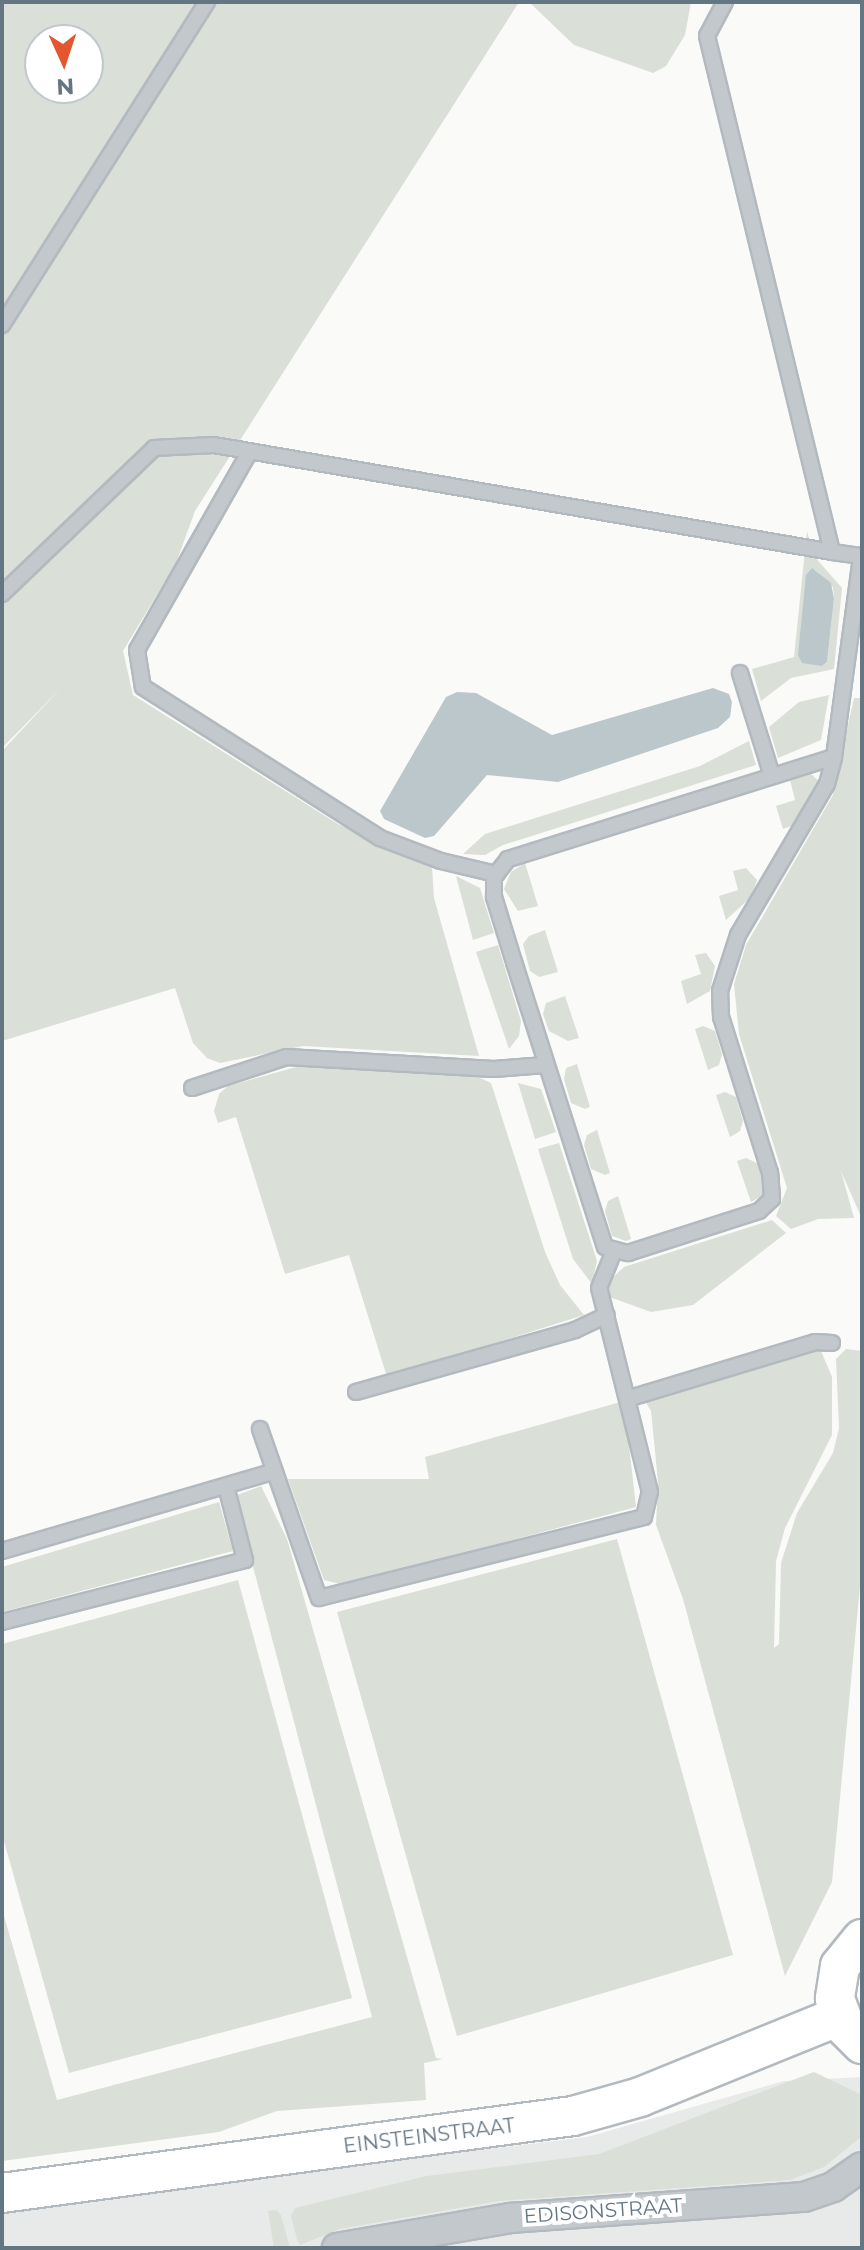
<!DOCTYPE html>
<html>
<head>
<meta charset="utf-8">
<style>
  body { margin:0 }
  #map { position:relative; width:864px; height:2250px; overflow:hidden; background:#fafaf8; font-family:Montserrat,sans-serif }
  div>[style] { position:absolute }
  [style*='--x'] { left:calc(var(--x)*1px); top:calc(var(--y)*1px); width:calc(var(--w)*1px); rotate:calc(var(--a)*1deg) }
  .built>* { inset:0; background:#e8e9e9 }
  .green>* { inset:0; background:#dadfd7 }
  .water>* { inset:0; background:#bbc7cb }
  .roads { filter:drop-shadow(2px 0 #b3babf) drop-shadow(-2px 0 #b3babf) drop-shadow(0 2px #b3babf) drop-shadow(0 -2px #b3babf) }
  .service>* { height:14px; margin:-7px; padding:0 7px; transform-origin:7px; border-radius:7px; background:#c3c8cc }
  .minor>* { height:28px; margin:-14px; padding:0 14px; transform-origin:14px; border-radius:14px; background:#c3c8cc }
  .secondary>* { height:38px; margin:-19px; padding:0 19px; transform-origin:19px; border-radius:19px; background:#fff }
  span { translate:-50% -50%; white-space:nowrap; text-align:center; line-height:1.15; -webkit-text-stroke:8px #fff; paint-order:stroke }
  .street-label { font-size:20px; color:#657683 }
  .frame { position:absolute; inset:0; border:4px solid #657683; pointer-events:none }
  .north { position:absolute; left:24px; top:24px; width:80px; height:80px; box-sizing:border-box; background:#fff; border:2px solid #c1c8cd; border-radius:50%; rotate:177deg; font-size:22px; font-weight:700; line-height:32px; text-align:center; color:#657683 }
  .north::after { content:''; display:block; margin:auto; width:28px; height:36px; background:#e4572e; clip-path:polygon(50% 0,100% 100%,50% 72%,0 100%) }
</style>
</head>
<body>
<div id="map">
  <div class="built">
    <div style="clip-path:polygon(862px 2077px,862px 2248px,2px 2248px,2px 2208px,587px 2137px,784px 2081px)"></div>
  </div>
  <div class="green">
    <div style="clip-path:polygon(evenodd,2px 2px,519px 2px,195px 511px,176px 563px,123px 651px,133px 695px,338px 824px,432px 867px,434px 898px,479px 1056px,303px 1046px,220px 1063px,207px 1058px,193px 1043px,175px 988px,2px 1041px,2px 751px,61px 688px,2px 748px,2px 2px,40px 40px,88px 40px,88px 88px,40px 88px,40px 40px)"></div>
    <div style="clip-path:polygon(529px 2px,691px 2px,685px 35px,666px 66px,653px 73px,574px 45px)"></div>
    <div style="clip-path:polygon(evenodd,807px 531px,814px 556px,842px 588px,834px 669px,791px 678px,761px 701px,752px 669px,794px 657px,807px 531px,815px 570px,833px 587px,834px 599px,827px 662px,822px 666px,815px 570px)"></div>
    <div style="clip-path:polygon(829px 695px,821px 740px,778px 758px,769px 727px,799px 702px)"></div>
    <div style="clip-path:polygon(854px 698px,862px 698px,862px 1219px,841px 1171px,854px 1218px,818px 1219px,791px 1229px,776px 1216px,787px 1188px,739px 1034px,734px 984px,746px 945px,833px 795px)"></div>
    <div style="clip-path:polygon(749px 741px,756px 765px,503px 845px,485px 855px,463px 854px,485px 834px,700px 766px)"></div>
    <div style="clip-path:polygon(811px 774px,821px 783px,799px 823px,783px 829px,776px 806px,795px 800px,790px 780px)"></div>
    <div style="clip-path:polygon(525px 863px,538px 906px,518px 911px,504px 889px,511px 872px)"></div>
    <div style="clip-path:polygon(746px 868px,757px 880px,751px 897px,726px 920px,719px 896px,738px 890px,733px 871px)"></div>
    <div style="clip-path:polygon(456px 876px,480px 888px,494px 933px,473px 940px)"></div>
    <div style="clip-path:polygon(545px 930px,558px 972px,539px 977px,530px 971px,523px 944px,529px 936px)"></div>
    <div style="clip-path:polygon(498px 945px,521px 1021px,519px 1036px,509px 1049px,476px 952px)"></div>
    <div style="clip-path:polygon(706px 953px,715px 966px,710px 991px,687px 1004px,681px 981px,701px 974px,695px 955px)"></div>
    <div style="clip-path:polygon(565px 996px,579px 1038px,568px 1041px,549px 1031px,543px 1014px,546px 1003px)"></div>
    <div style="clip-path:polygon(703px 1026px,715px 1031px,722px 1054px,719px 1065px,708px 1070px,695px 1029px)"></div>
    <div style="clip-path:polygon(577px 1064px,590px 1107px,585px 1109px,571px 1103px,564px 1079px,566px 1068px)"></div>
    <div style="clip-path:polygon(300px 1066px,478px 1077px,491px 1083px,545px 1252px,560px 1285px,584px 1315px,387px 1377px,349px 1255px,285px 1274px,236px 1117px,218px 1123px,214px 1111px,219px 1094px,228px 1086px)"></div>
    <div style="clip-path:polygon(518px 1083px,541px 1089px,556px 1132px,535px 1139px)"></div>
    <div style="clip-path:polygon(725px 1092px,736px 1097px,743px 1121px,740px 1131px,730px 1137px,716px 1095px)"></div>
    <div style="clip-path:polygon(597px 1130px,610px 1173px,605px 1175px,591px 1169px,584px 1145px,587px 1135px)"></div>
    <div style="clip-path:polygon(559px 1143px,597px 1261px,592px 1284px,573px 1259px,538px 1149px)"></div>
    <div style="clip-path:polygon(746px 1158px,757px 1163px,765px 1186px,763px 1195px,751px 1202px,737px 1161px)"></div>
    <div style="clip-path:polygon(618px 1196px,631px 1239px,626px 1241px,612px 1236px,605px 1211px,608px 1201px)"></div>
    <div style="clip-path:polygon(772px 1220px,786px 1233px,693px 1305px,651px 1312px,607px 1296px,609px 1281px,624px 1267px)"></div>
    <div style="clip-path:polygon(819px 1346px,832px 1377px,832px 1435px,785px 1528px,776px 1561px,774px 1648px,779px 1644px,781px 1563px,797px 1513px,833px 1453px,839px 1428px,836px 1359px,846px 1349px,862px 1351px,862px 1565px,832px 1882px,785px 1976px,683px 1599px,656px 1525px,658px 1482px,651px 1411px,644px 1399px)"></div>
    <div style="clip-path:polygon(624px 1401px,636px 1507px,344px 1585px,324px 1580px,288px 1479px,429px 1479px,425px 1457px)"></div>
    <div style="clip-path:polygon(261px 1486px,287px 1539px,436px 2058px,443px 2059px,424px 2063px,426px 2100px,277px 2111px,219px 2132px,2px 2161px,2px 1909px,57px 2100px,372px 2017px,237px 1506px,237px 1495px)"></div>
    <div style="clip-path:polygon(219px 1502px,233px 1551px,2px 1612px,2px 1567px)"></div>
    <div style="clip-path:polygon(617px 1539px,733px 1955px,457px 2036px,337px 1612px)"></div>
    <div style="clip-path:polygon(238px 1580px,352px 1998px,69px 2073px,2px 1834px,2px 1644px)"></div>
    <div style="clip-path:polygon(814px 2072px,862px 2095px,862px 2136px,824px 2167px,790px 2180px,499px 2201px,339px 2229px,300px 2245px,297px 2239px,291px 2216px,295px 2208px,427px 2176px,599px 2154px)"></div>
    <div style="clip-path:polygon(277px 2210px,281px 2215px,290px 2248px,274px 2248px,268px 2211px)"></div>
  </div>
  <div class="water">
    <div style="clip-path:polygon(812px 568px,831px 583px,834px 599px,827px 662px,822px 666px,802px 663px,798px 655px,806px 575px)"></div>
    <div style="clip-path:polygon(713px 688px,729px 694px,732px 702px,730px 717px,718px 728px,558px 782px,487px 775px,434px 836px,425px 838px,384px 819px,380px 811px,446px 697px,457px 692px,476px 693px,552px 735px)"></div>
  </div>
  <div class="roads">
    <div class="service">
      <div style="--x:725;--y:2;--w:38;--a:118"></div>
      <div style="--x:707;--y:36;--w:531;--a:76.38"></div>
      <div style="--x:832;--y:552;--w:30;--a:8"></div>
      <div style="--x:2;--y:325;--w:383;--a:-57.6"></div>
      <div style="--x:250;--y:451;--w:229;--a:119.6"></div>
      <div style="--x:137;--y:650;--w:37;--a:81"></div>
      <div style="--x:143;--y:687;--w:281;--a:32.5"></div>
      <div style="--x:380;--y:838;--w:65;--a:20.7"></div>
      <div style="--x:441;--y:861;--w:57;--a:13.3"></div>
      <div style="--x:2;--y:594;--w:211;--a:-43.8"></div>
      <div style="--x:154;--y:448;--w:60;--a:-2.9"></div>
      <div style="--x:214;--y:445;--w:627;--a:9.82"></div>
      <div style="--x:740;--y:673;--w:108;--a:72.7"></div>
      <div style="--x:834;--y:757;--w:342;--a:162.6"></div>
      <div style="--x:508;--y:859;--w:23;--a:128"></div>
      <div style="--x:494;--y:877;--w:20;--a:90"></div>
      <div style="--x:494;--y:897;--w:68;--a:72.9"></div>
      <div style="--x:514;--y:962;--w:299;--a:72.3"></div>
      <div style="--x:605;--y:1247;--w:24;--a:15"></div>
      <div style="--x:628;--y:1253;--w:138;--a:-17.8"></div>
      <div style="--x:759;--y:1211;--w:18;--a:-43"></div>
      <div style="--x:772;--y:1199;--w:26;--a:-94"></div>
      <div style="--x:770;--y:1173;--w:164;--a:-107.4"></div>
      <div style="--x:721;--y:1017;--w:26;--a:-92"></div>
      <div style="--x:720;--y:991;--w:59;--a:-72.2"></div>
      <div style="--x:738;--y:935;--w:175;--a:-59.5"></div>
      <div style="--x:827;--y:784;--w:28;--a:-75"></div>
      <div style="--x:834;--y:757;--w:203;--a:-82.3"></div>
      <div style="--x:192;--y:1088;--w:100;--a:-18.1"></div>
      <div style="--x:287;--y:1057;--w:207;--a:3.3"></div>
      <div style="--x:494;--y:1069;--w:51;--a:-4.5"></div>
      <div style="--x:356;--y:1392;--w:228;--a:-15.8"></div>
      <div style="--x:575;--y:1330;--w:35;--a:-25"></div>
      <div style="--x:630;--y:1398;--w:193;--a:-16.8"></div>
      <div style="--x:815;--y:1342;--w:17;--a:3"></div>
      <div style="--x:260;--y:1429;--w:179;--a:70.8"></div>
      <div style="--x:319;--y:1598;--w:335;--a:-14"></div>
      <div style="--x:644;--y:1517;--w:26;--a:-77"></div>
      <div style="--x:650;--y:1492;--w:210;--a:-104"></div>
      <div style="--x:599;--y:1288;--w:40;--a:-68"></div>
      <div style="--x:2;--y:1551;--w:284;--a:-16.3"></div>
      <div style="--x:2;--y:1622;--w:251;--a:-14.3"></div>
      <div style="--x:245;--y:1560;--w:76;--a:-104.4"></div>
    </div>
    <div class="minor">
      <div style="--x:337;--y:2248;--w:176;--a:-9.8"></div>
      <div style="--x:510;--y:2218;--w:295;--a:-4.1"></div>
      <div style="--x:804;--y:2197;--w:31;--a:-19"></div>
      <div style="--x:833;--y:2187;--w:35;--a:-35"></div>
    </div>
    <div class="secondary">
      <div style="--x:862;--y:1939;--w:35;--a:129"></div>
      <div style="--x:840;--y:1966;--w:33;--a:99"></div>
      <div style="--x:835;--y:1999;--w:31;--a:69"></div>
      <div style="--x:846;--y:2028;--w:23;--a:45"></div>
      <div style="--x:2;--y:2193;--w:576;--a:-7.68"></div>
      <div style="--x:573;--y:2116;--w:70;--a:-15.8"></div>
      <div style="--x:640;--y:2097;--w:215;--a:-22.1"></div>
    </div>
  </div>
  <div class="street-label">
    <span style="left:429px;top:2136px;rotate:-7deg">EINSTEINSTRAAT</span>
    <span style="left:603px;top:2211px;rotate:-4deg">EDISONSTRAAT</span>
  </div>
  <div class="frame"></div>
  <div class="north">N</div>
</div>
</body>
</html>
